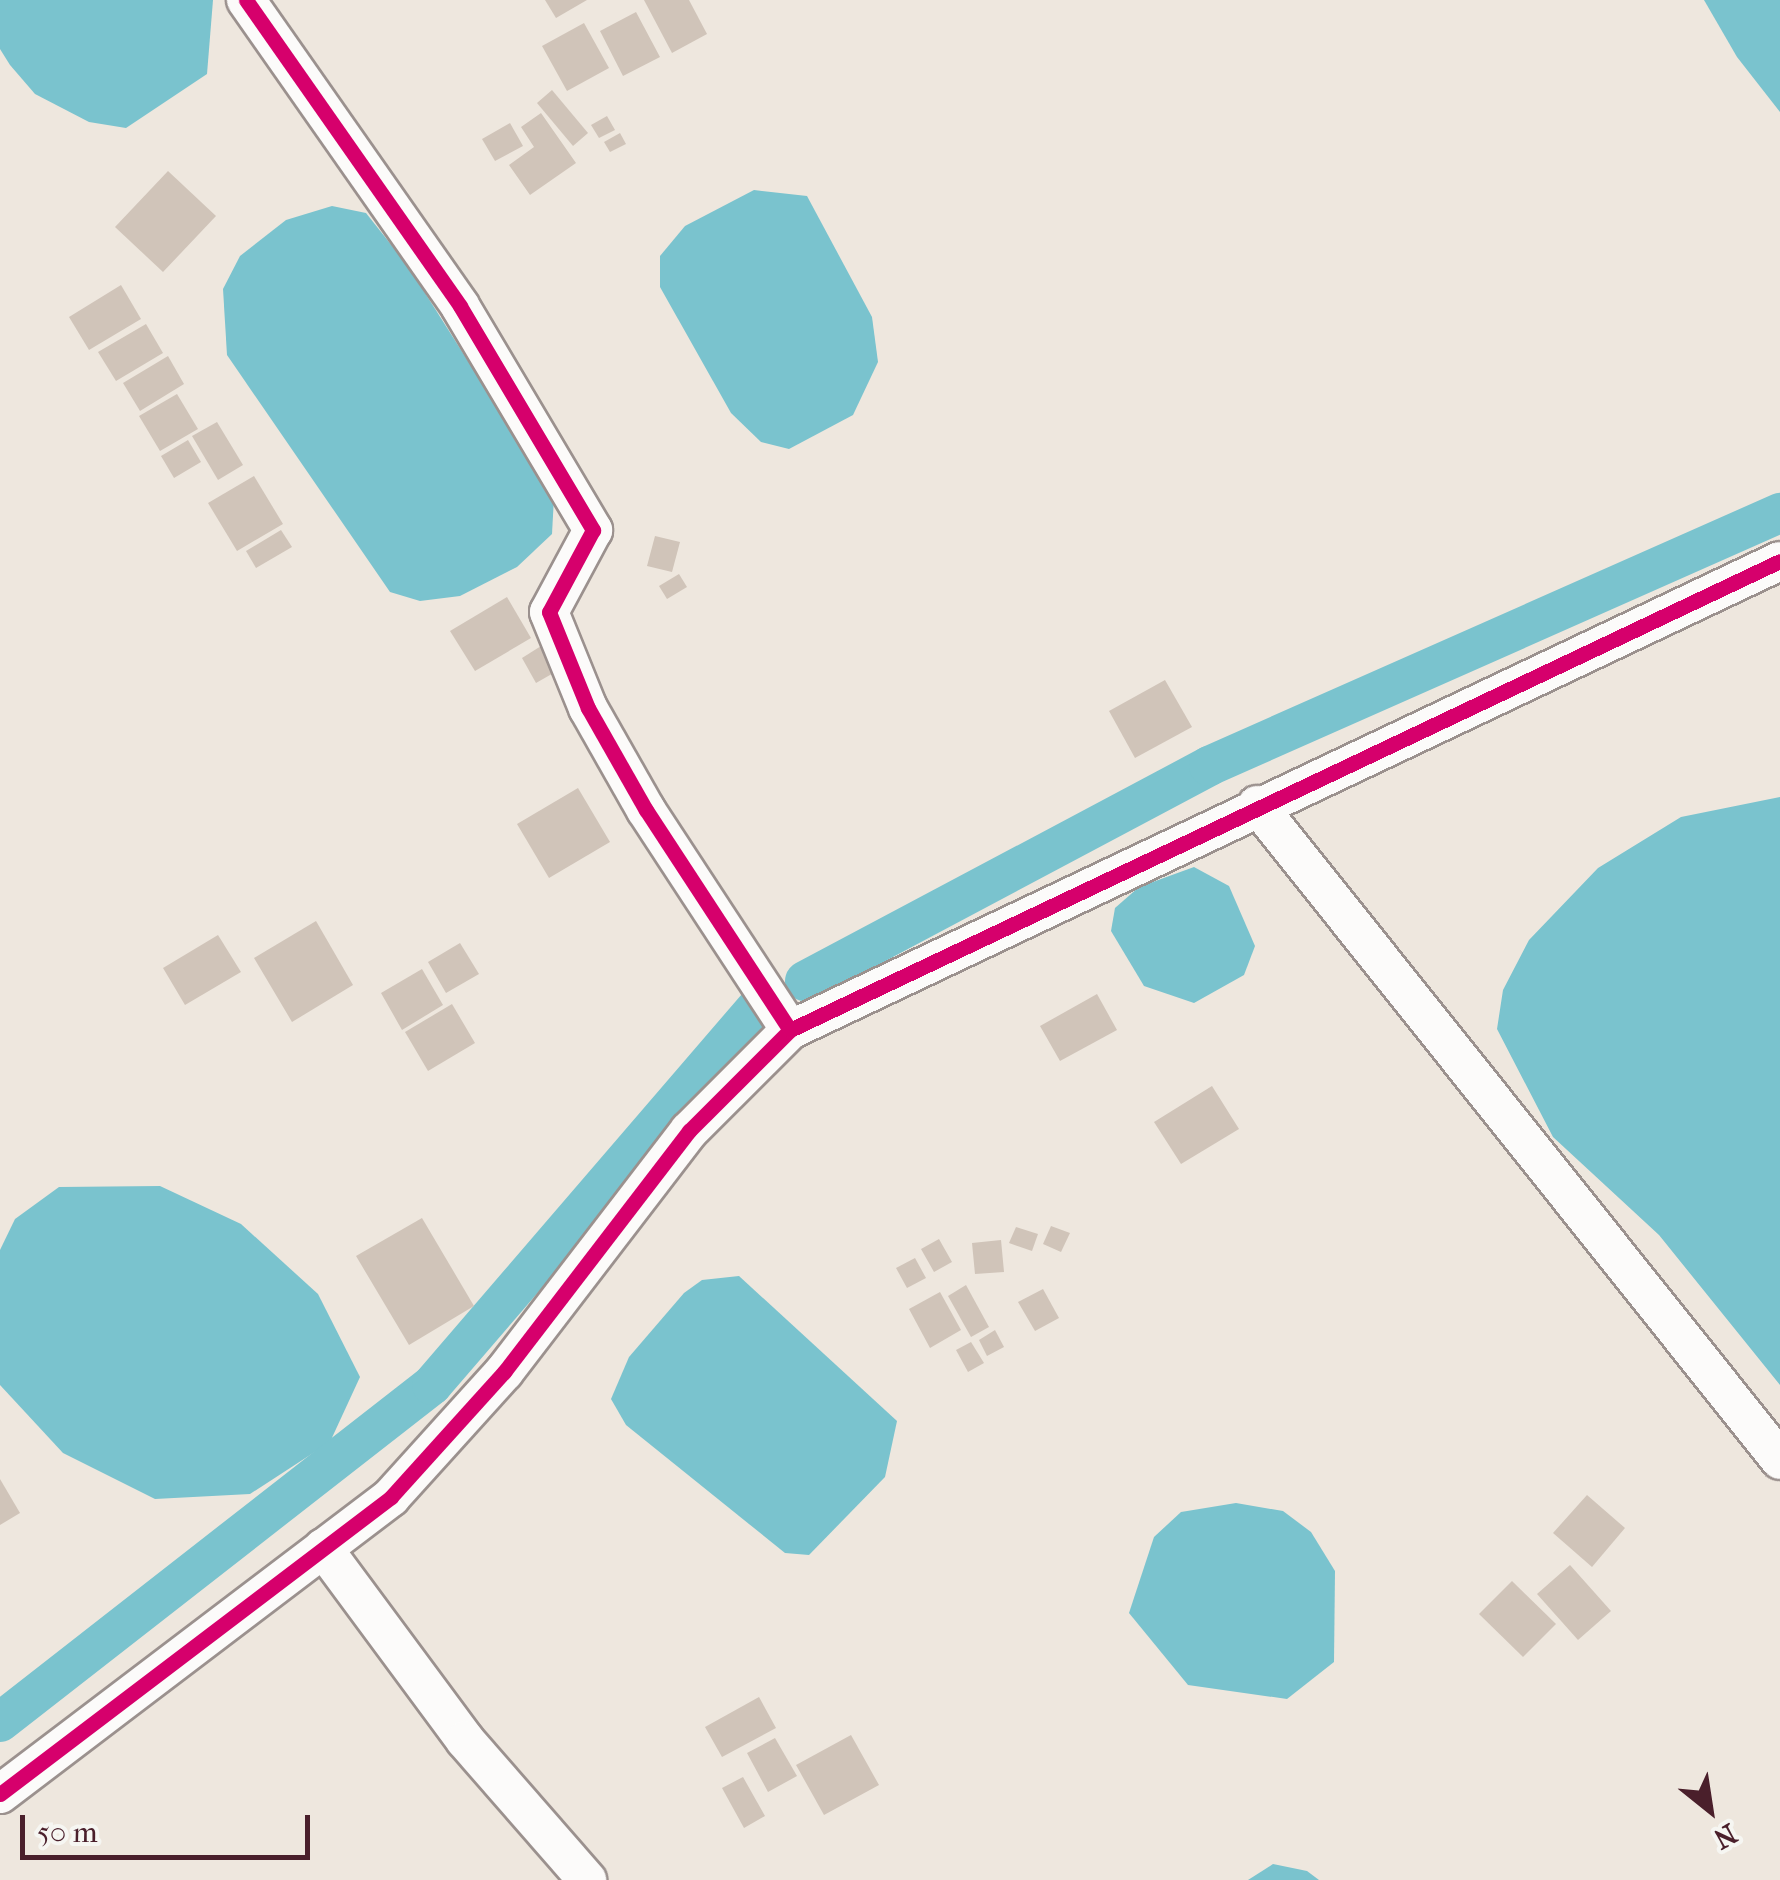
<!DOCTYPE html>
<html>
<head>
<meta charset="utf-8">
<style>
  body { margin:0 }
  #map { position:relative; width:1780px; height:1880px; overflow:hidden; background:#eee7de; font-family:"IM FELL French Canon",serif }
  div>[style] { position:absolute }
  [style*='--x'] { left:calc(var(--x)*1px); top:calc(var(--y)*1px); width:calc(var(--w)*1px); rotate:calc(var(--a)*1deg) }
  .water>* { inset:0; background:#7ac3ce }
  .canal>* { height:40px; margin:-20px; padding:0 20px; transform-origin:20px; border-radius:20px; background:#7ac3ce }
  .building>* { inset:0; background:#d0c4b9 }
  .roads { filter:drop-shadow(2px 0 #9b918e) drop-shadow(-2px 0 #9b918e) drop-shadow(0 2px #9b918e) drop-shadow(0 -2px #9b918e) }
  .street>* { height:38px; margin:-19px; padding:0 19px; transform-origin:19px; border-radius:19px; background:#fcfbfa }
  .cycleway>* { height:15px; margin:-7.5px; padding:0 7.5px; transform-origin:7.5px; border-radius:7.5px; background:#d6006c }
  span { translate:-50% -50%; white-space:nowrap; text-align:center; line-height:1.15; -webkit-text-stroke:10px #f6f6f2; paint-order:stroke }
  .north { position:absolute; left:1660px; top:1760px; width:100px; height:100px; -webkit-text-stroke:8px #f6f6f2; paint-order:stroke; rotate:150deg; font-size:28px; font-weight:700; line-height:40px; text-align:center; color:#4a1f2b }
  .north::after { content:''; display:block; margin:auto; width:35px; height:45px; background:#4a1f2b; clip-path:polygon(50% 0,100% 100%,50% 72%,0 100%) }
  .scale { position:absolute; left:20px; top:1815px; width:290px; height:45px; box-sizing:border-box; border:5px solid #4a1f2b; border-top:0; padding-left:12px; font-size:30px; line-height:35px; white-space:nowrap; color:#4a1f2b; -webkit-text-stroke:8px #f6f6f2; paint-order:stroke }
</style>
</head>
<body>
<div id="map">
  <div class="water">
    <div style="clip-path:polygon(0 0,213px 0,207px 74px,126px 128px,89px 122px,35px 94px,10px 65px,0 49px)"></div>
    <div style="clip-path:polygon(1704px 0,1780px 0,1780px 112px,1737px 57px)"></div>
    <div style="clip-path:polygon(754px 190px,807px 196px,872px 317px,878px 362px,853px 415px,789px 449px,761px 442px,731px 413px,660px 287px,660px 256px,685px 226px)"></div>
    <div style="clip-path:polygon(332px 206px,366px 213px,408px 266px,554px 497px,552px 534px,517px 567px,460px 596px,420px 601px,390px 592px,227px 355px,223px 289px,240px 256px,286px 220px)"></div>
    <div style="clip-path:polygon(1780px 797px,1780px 1385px,1659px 1235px,1553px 1137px,1497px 1029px,1503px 990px,1529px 940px,1598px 868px,1681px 817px)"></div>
    <div style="clip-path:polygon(1194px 867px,1229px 886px,1255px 946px,1244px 975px,1194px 1003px,1144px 986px,1111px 931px,1115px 908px,1139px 887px)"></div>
    <div style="clip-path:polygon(160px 1186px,241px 1224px,318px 1294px,360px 1377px,330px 1442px,250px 1494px,155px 1499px,63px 1453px,0 1385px,0 1250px,15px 1219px,59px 1187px)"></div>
    <div style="clip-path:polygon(739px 1276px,897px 1421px,885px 1477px,809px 1555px,785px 1553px,626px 1425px,611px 1399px,629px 1357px,684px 1293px,702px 1280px)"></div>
    <div style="clip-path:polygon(1236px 1503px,1283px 1511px,1311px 1532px,1335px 1571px,1334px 1662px,1287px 1699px,1188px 1685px,1129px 1613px,1154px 1537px,1181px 1512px)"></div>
    <div style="clip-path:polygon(1273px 1864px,1307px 1871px,1319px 1880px,1248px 1880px)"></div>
  </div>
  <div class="canal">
    <div style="--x:805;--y:981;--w:458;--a:-28"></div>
    <div style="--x:1209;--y:766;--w:625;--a:-23.9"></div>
    <div style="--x:0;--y:1722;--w:548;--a:-37.96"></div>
    <div style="--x:432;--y:1385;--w:496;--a:-49.3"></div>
  </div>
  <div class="building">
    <div style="clip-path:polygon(545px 0,587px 0,556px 18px)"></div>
    <div style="clip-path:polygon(644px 0,689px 0,707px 34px,672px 53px)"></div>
    <div style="clip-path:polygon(636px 12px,660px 57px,623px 76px,600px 31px)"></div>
    <div style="clip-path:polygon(584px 23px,609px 68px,567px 91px,542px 46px)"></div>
    <div style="clip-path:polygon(552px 90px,588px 133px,573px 146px,537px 103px)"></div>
    <div style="clip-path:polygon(541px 113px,576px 163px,530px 195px,509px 165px,534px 147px,521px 127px)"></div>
    <div style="clip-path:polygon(607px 116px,615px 130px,599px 138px,591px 125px)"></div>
    <div style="clip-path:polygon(510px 123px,523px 146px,495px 161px,482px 139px)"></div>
    <div style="clip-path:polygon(620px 133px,626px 144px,610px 152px,604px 142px)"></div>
    <div style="clip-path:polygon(168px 171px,216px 216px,163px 272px,115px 227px)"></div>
    <div style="clip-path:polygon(121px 285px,141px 319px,89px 350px,69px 317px)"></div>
    <div style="clip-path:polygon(146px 324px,163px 353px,116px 381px,98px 352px)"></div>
    <div style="clip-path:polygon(168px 356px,184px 384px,140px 411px,123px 383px)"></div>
    <div style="clip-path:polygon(177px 394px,198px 429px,160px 451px,139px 416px)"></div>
    <div style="clip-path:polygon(217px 422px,243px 465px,218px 480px,192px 436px)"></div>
    <div style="clip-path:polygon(188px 440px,201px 462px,174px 478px,161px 456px)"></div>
    <div style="clip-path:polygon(254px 476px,283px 524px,237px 551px,208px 503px)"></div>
    <div style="clip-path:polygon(281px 530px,292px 547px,256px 568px,246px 551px)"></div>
    <div style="clip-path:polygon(655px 536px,680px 542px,672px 572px,647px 566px)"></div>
    <div style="clip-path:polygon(679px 574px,687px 587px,667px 599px,659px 586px)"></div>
    <div style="clip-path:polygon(507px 597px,531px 638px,475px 671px,450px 631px)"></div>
    <div style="clip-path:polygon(549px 641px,564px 667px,536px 683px,522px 658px)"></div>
    <div style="clip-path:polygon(1165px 680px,1192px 727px,1135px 758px,1109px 711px)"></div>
    <div style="clip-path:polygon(578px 788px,610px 842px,549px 878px,517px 824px)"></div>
    <div style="clip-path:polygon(316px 921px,353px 985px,292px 1022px,254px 958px)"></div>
    <div style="clip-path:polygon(218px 935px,241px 972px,185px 1005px,163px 968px)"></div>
    <div style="clip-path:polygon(460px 943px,479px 974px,446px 993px,428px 962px)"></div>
    <div style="clip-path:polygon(422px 969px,443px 1005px,402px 1030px,381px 993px)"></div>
    <div style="clip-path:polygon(1097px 994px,1117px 1030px,1060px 1061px,1040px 1026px)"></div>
    <div style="clip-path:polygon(452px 1004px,475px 1043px,428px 1071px,405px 1032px)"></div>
    <div style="clip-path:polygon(1212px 1086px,1239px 1129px,1181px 1164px,1154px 1122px)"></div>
    <div style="clip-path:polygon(422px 1218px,474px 1306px,409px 1345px,356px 1256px)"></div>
    <div style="clip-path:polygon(1051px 1226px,1070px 1233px,1061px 1252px,1043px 1244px)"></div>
    <div style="clip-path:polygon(1016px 1227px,1038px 1234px,1032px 1251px,1009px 1243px)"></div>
    <div style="clip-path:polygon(939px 1239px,952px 1262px,934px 1272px,921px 1249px)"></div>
    <div style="clip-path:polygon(1001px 1240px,1004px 1272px,975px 1274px,972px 1243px)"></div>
    <div style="clip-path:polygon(915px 1258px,926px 1278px,907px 1288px,896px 1268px)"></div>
    <div style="clip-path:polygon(966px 1285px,989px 1327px,971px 1337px,948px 1296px)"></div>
    <div style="clip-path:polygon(1043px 1289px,1059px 1318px,1035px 1331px,1018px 1302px)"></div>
    <div style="clip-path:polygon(940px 1292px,961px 1330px,930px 1348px,909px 1309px)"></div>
    <div style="clip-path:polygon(995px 1330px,1004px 1347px,987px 1356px,979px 1340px)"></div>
    <div style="clip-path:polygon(971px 1342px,984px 1363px,968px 1372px,956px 1350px)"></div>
    <div style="clip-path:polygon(0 1479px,20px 1513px,0 1525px)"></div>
    <div style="clip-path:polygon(1587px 1495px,1625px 1528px,1592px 1567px,1553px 1533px)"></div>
    <div style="clip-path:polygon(1570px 1565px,1611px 1611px,1578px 1640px,1537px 1594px)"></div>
    <div style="clip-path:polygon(1512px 1581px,1556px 1624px,1523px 1657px,1479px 1614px)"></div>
    <div style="clip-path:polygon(759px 1697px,776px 1728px,722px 1757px,705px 1727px)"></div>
    <div style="clip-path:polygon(851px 1735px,879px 1785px,824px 1815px,796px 1765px)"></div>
    <div style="clip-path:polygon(775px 1738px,797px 1776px,768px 1792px,747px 1753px)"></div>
    <div style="clip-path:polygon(743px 1777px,765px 1816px,744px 1828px,722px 1788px)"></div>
  </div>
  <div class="roads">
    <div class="street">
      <div style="--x:246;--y:0;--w:373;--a:55"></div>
      <div style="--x:460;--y:306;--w:261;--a:59.3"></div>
      <div style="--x:593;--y:530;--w:93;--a:118.2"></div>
      <div style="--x:549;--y:612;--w:104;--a:67.9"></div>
      <div style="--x:588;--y:708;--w:117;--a:60.4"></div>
      <div style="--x:646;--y:810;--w:263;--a:56.8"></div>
      <div style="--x:1257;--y:805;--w:838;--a:51.39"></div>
      <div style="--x:323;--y:1548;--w:239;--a:53.5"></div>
      <div style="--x:465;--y:1740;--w:186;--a:48.9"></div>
      <div style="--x:0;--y:1794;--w:491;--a:-37.2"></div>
      <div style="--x:391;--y:1497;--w:169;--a:-47.9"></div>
      <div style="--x:504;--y:1372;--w:304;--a:-52.5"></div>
      <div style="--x:689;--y:1131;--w:143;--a:-45"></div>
      <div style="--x:790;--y:1030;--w:1095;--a:-25.35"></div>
    </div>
  </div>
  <div class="cycleway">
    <div style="--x:246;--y:0;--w:373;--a:55"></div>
    <div style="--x:460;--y:306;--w:261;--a:59.3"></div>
    <div style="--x:593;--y:530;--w:93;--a:118.2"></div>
    <div style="--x:549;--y:612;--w:104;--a:67.9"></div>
    <div style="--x:588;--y:708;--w:117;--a:60.4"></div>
    <div style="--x:646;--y:810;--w:263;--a:56.8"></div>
    <div style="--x:0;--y:1794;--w:491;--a:-37.2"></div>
    <div style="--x:391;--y:1497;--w:169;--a:-47.9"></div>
    <div style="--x:504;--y:1372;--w:304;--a:-52.5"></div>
    <div style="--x:689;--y:1131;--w:143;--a:-45"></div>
    <div style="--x:790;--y:1030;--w:1095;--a:-25.35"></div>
  </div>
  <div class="north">N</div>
  <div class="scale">50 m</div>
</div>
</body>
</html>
